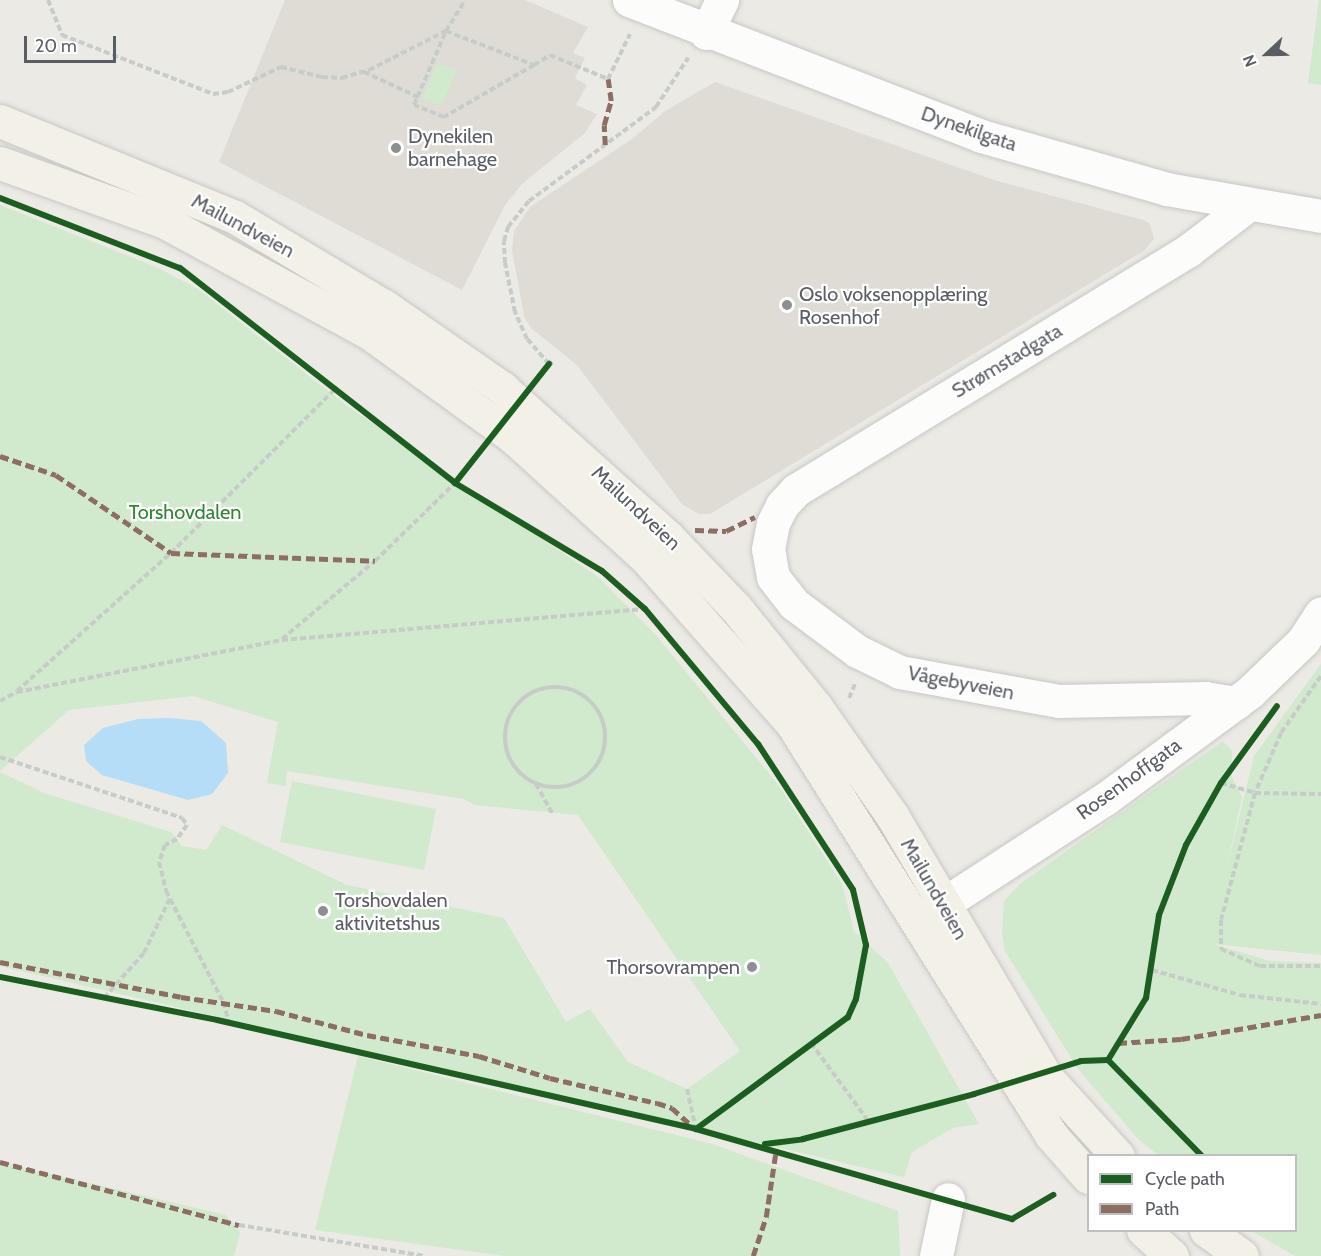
<!DOCTYPE html>
<html>
<head>
<meta charset="utf-8">
<style>
	body { margin:0 }
	#map { position:relative; width:1321px; height:1256px; overflow:hidden; background:#ebeae4; font-family:Cabin,sans-serif }
	div>[style] { position:absolute }
	.education>* { inset:0; background:#dedcd4 }
	.green>* { inset:0; background:#d1e9cd }
	.water>* { inset:0; background:#b6ddf7 }
	.path>* { height:4px; margin-top:-2px; transform-origin:0; background:repeating-linear-gradient(90deg,#c7ccc8 0 6px,transparent 0 9px) }
	.path>.ring { margin:-2px; padding:0; box-sizing:content-box; background:none; border:4px solid #c7ccc8; border-radius:50% }
	.roads { filter:drop-shadow(0 0 2px #c7c7c6) drop-shadow(0 0 2px #c7c7c6) }
	.minor>* { height:33px; margin:-16.5px; padding:0 16.5px; transform-origin:16.5px; border-radius:16.5px; background:#fcfcfb }
	.major>* { height:33px; margin:-16.5px; padding:0 16.5px; transform-origin:16.5px; border-radius:16.5px; background:#f2f0e7 }
	.quiet>* { height:4.5px; margin-top:-2.25px; transform-origin:0; background:repeating-linear-gradient(90deg,#8d6e63 0 9px,transparent 0 13.5px) }
	.cycleway>* { height:6px; margin:-3px; padding:0 3px; transform-origin:3px; border-radius:3px; background:#1b5e20 }
	.dots>* { width:16px; height:16px; translate:-50% -50%; box-sizing:border-box; border:3px solid #fff; border-radius:50% }
	span { translate:-50% -50%; white-space:nowrap; text-align:center; line-height:1.15; -webkit-text-stroke:4.5px #fff; paint-order:stroke }
	.street-label { font-size:20px; color:#5a5e64 }
	.poi-label { font-size:20px; color:#5a5e64 }
	.left { translate:0 -50%; text-align:left }
	.right { translate:-100% -50%; text-align:right }
	.park-label { font-size:20px; color:#2e8730 }
	.legend { position:absolute; left:1087px; top:1154px; width:210px; height:78px; box-sizing:border-box; background:#fff; border:2px solid #bdbfc1; margin:0; padding:8px 10px; list-style:none; font-size:18px; color:#5a5e64 }
	.legend li { display:flex; align-items:center; gap:12px; height:30px }
	.legend b { width:30px; border:2px solid #bdbfc1 }
	.north { position:absolute; left:1237px; top:24px; width:60px; height:60px; -webkit-text-stroke:4px #fff; paint-order:stroke; rotate:248deg; font-size:16px; font-weight:700; line-height:24px; text-align:center; color:#5a5e64 }
	.north::after { content:''; display:block; margin:auto; width:21px; height:27px; background:#5a5e64; clip-path:polygon(50% 0,100% 100%,50% 72%,0 100%) }
	.scale { position:absolute; left:24px; top:36px; width:92px; height:27px; box-sizing:border-box; border:3px solid #5a5e64; border-top:0; padding-left:8px; font-size:18px; line-height:21px; white-space:nowrap; color:#5a5e64; -webkit-text-stroke:4px #fff; paint-order:stroke }
</style>
</head>
<body>
<div id="map">
	<div class="education">
		<i style="clip-path:polygon(285px 0,525px 0,588px 27px,573px 53px,585px 58px,575px 78px,587px 85px,576px 105px,597px 114px,585px 133px,523px 183px,505px 205px,462px 290px,219px 162px)"></i>
		<i style="clip-path:polygon(715px 82px,994px 180px,1143px 220px,1150px 224px,1154px 239px,1145px 250px,710px 514px,699px 514px,682px 504px,577px 365px,532px 329px,525px 319px,512px 251px,514px 231px,530px 207px,632px 139px,665px 111px)"></i>
	</div>
	<div class="green">
		<i style="clip-path:polygon(1319px 0,1321px 0,1321px 85px,1308px 83px)"></i>
		<i style="clip-path:polygon(437px 63px,457px 71px,441px 106px,422px 98px)"></i>
		<i style="clip-path:polygon(0 205px,156px 267px,198px 289px,346px 405px,598px 577px,655px 634px,779px 786px,842px 884px,854px 931px,888px 963px,979px 1124px,953px 1128px,912px 1152px,904px 1177px,0 966px,0 772px,44px 793px,171px 832px,182px 846px,206px 850px,222px 825px,347px 885px,504px 918px,566px 1022px,590px 1009px,628px 1062px,687px 1089px,740px 1051px,578px 815px,475px 805px,464px 799px,287px 771px,286px 786px,267px 783px,278px 722px,193px 696px,69px 710px,0 771px)"></i>
		<i style="clip-path:polygon(1321px 664px,1321px 955px,1213px 944px,1270px 961px,1321px 963px,1321px 1256px,1295px 1256px,1252px 1231px,1296px 1230px,1296px 1156px,1158px 1155px,1139px 1140px,1078px 1069px,1005px 951px,1002px 934px,1004px 901px,1021px 883px,1223px 741px,1232px 751px,1232px 777px,1242px 797px,1225px 875px,1254px 756px)"></i>
		<i style="clip-path:polygon(292px 781px,436px 809px,424px 870px,280px 842px)"></i>
		<i style="clip-path:polygon(358px 1056px,712px 1144px,898px 1211px,900px 1256px,505px 1256px,315px 1230px)"></i>
		<i style="clip-path:polygon(0 1162px,226px 1215px,240px 1232px,234px 1256px,0 1256px)"></i>
	</div>
	<div class="water">
		<i style="clip-path:polygon(170px 718px,201px 721px,226px 743px,228px 773px,212px 794px,188px 800px,102px 775px,86px 761px,84px 745px,103px 728px,138px 719px)"></i>
	</div>
	<div class="path">
		<i style="left:48px;top:0;width:38px;rotate:68deg"></i>
		<i style="left:62px;top:35px;width:162px;rotate:21.3deg"></i>
		<i style="left:213px;top:94px;width:15px;rotate:-8deg"></i>
		<i style="left:228px;top:92px;width:59px;rotate:-25.3deg"></i>
		<i style="left:281px;top:67px;width:42px;rotate:13.7deg"></i>
		<i style="left:322px;top:77px;width:20px;rotate:3deg"></i>
		<i style="left:342px;top:78px;width:28px;rotate:-17deg"></i>
		<i style="left:369px;top:70px;width:86px;rotate:-26.9deg"></i>
		<i style="left:446px;top:31px;width:36px;rotate:-58deg"></i>
		<i style="left:534px;top:65px;width:104px;rotate:150deg"></i>
		<i style="left:444px;top:117px;width:32px;rotate:-158deg"></i>
		<i style="left:414px;top:105px;width:81px;rotate:-66.6deg"></i>
		<i style="left:446px;top:31px;width:94px;rotate:21.1deg"></i>
		<i style="left:534px;top:65px;width:19px;rotate:-32deg"></i>
		<i style="left:550px;top:55px;width:63px;rotate:22.5deg"></i>
		<i style="left:608px;top:79px;width:50px;rotate:-63.9deg"></i>
		<i style="left:364px;top:72px;width:60px;rotate:24.8deg"></i>
		<i style="left:549px;top:364px;width:33px;rotate:-131deg"></i>
		<i style="left:527px;top:339px;width:30px;rotate:-114deg"></i>
		<i style="left:515px;top:312px;width:50px;rotate:-101.5deg"></i>
		<i style="left:505px;top:263px;width:22px;rotate:-93deg"></i>
		<i style="left:504px;top:241px;width:15px;rotate:-74deg"></i>
		<i style="left:508px;top:227px;width:33px;rotate:-51deg"></i>
		<i style="left:529px;top:201px;width:158px;rotate:-36.5deg"></i>
		<i style="left:656px;top:107px;width:59px;rotate:-56.9deg"></i>
		<i style="left:282px;top:639px;width:121px;rotate:-40deg"></i>
		<i style="left:375px;top:561px;width:112px;rotate:-44.3deg"></i>
		<i style="left:1321px;top:676px;width:70px;rotate:125.1deg"></i>
		<i style="left:1281px;top:733px;width:65px;rotate:113.4deg"></i>
		<i style="left:1255px;top:793px;width:131px;rotate:105deg"></i>
		<i style="left:1221px;top:920px;width:29px;rotate:90deg"></i>
		<i style="left:1221px;top:949px;width:43px;rotate:23.6deg"></i>
		<i style="left:1260px;top:966px;width:61px"></i>
		<i class="ring" style="left:505px;top:687px;width:96px;height:96px"></i>
		<i style="left:17px;top:691px;width:207px;rotate:-41.9deg"></i>
		<i style="left:171px;top:553px;width:235px;rotate:-45deg"></i>
		<i style="left:849px;top:698px;width:15px;rotate:-67deg"></i>
		<i style="left:0;top:701px;width:19px;rotate:-28deg"></i>
		<i style="left:17px;top:692px;width:270px;rotate:-11.1deg"></i>
		<i style="left:282px;top:640px;width:364px;rotate:-4.9deg"></i>
		<i style="left:0;top:757px;width:192px;rotate:18.5deg"></i>
		<i style="left:182px;top:818px;width:9px;rotate:54deg"></i>
		<i style="left:187px;top:825px;width:17px;rotate:126deg"></i>
		<i style="left:177px;top:839px;width:13px;rotate:153deg"></i>
		<i style="left:165px;top:845px;width:18px;rotate:109deg"></i>
		<i style="left:159px;top:862px;width:30px;rotate:76deg"></i>
		<i style="left:166px;top:891px;width:125px;rotate:62.8deg"></i>
		<i style="left:223px;top:1002px;width:21px;rotate:73deg"></i>
		<i style="left:1221px;top:783px;width:35px;rotate:16deg"></i>
		<i style="left:1255px;top:793px;width:66px;rotate:0.9deg"></i>
		<i style="left:536px;top:784px;width:33px;rotate:61deg"></i>
		<i style="left:1152px;top:970px;width:91px;rotate:15.9deg"></i>
		<i style="left:1240px;top:995px;width:81px;rotate:6.3deg"></i>
		<i style="left:104px;top:998px;width:60px;rotate:-48.4deg"></i>
		<i style="left:144px;top:953px;width:61px;rotate:-64.7deg"></i>
		<i style="left:811px;top:1043px;width:98px;rotate:53.7deg"></i>
		<i style="left:687px;top:1089px;width:41px;rotate:77.3deg"></i>
		<i style="left:239px;top:1225px;width:188px;rotate:9.5deg"></i>
	</div>
	<div class="roads">
		<div class="minor">
			<i style="left:629px;top:0;width:377px;rotate:21.1deg"></i>
			<i style="left:981px;top:136px;width:193px;rotate:15.9deg"></i>
			<i style="left:1167px;top:189px;width:156px;rotate:9.9deg"></i>
			<i style="left:706px;top:33px;width:37px;rotate:-64deg"></i>
			<i style="left:1236px;top:703px;width:30px;rotate:-171deg"></i>
			<i style="left:1206px;top:698px;width:147px;rotate:178.8deg"></i>
			<i style="left:1059px;top:701px;width:162px;rotate:-169.7deg"></i>
			<i style="left:900px;top:672px;width:48px;rotate:-154deg"></i>
			<i style="left:857px;top:651px;width:79px;rotate:-143.3deg"></i>
			<i style="left:794px;top:604px;width:34px;rotate:-128deg"></i>
			<i style="left:773px;top:577px;width:28px;rotate:-100deg"></i>
			<i style="left:768px;top:549px;width:26px;rotate:-79deg"></i>
			<i style="left:773px;top:523px;width:20px;rotate:-63deg"></i>
			<i style="left:782px;top:505px;width:21px;rotate:-47deg"></i>
			<i style="left:796px;top:490px;width:460px;rotate:-31.4deg"></i>
			<i style="left:1189px;top:250px;width:74px;rotate:-37.3deg"></i>
			<i style="left:920px;top:919px;width:221px;rotate:-33deg"></i>
			<i style="left:1105px;top:799px;width:180px;rotate:-36.4deg"></i>
			<i style="left:1250px;top:692px;width:74px;rotate:-43.9deg"></i>
			<i style="left:1303px;top:641px;width:33px;rotate:-57deg"></i>
			<i style="left:936px;top:1256px;width:58px;rotate:-78.1deg"></i>
		</div>
		<div class="major">
			<i style="left:0;top:121px;width:254px;rotate:22.2deg"></i>
			<i style="left:235px;top:217px;width:174px;rotate:30.9deg"></i>
			<i style="left:384px;top:306px;width:144px;rotate:34.8deg"></i>
			<i style="left:502px;top:388px;width:223px;rotate:41.9deg"></i>
			<i style="left:668px;top:537px;width:97px;rotate:46.3deg"></i>
			<i style="left:735px;top:607px;width:129px;rotate:51deg"></i>
			<i style="left:816px;top:707px;width:134px;rotate:55deg"></i>
			<i style="left:893px;top:817px;width:302px;rotate:59.5deg"></i>
			<i style="left:1046px;top:1077px;width:107px;rotate:47.7deg"></i>
			<i style="left:0;top:163px;width:175px;rotate:19.7deg"></i>
			<i style="left:165px;top:222px;width:234px;rotate:28.5deg"></i>
			<i style="left:371px;top:334px;width:177px;rotate:36deg"></i>
			<i style="left:514px;top:438px;width:178px;rotate:42.3deg"></i>
			<i style="left:646px;top:558px;width:222px;rotate:48.6deg"></i>
			<i style="left:793px;top:725px;width:484px;rotate:57.8deg"></i>
			<i style="left:1051px;top:1135px;width:56px;rotate:48.6deg"></i>
			<i style="left:1143px;top:1230px;width:39px;rotate:42deg"></i>
			<i style="left:1206px;top:1230px;width:44px;rotate:35.8deg"></i>
		</div>
	</div>
	<div class="quiet">
		<i style="left:605px;top:145px;width:20px;rotate:-93deg"></i>
		<i style="left:604px;top:125px;width:25px;rotate:-74deg"></i>
		<i style="left:611px;top:101px;width:22px;rotate:-98deg"></i>
		<i style="left:0;top:456px;width:59px;rotate:18.7deg"></i>
		<i style="left:56px;top:475px;width:139px;rotate:34.1deg"></i>
		<i style="left:171px;top:553px;width:204px;rotate:2.2deg"></i>
		<i style="left:695px;top:530px;width:31px;rotate:2deg"></i>
		<i style="left:726px;top:531px;width:32px;rotate:-26deg"></i>
		<i style="left:0;top:962px;width:184px;rotate:10.9deg"></i>
		<i style="left:181px;top:997px;width:96px;rotate:8.4deg"></i>
		<i style="left:276px;top:1011px;width:94px;rotate:14.8deg"></i>
		<i style="left:367px;top:1035px;width:114px;rotate:10.6deg"></i>
		<i style="left:479px;top:1056px;width:74px;rotate:17.2deg"></i>
		<i style="left:550px;top:1078px;width:110px;rotate:13.2deg"></i>
		<i style="left:657px;top:1103px;width:16px;rotate:18deg"></i>
		<i style="left:672px;top:1108px;width:25px;rotate:42deg"></i>
		<i style="left:1118px;top:1043px;width:63px;rotate:-3.6deg"></i>
		<i style="left:1181px;top:1039px;width:142px;rotate:-9.7deg"></i>
		<i style="left:0;top:1162px;width:247px;rotate:14.8deg"></i>
		<i style="left:753px;top:1256px;width:41px;rotate:-71.6deg"></i>
		<i style="left:766px;top:1217px;width:68px;rotate:-81.5deg"></i>
	</div>
	<div class="cycleway">
		<i style="left:0;top:198px;width:193px;rotate:21.3deg"></i>
		<i style="left:180px;top:268px;width:349px;rotate:38deg"></i>
		<i style="left:455px;top:483px;width:171px;rotate:30.9deg"></i>
		<i style="left:602px;top:571px;width:57px;rotate:41.5deg"></i>
		<i style="left:645px;top:609px;width:176px;rotate:50.1deg"></i>
		<i style="left:758px;top:744px;width:174px;rotate:56.9deg"></i>
		<i style="left:853px;top:890px;width:57px;rotate:76.7deg"></i>
		<i style="left:866px;top:945px;width:55px;rotate:100.5deg"></i>
		<i style="left:856px;top:999px;width:20px;rotate:114deg"></i>
		<i style="left:848px;top:1017px;width:189px;rotate:143.6deg"></i>
		<i style="left:455px;top:483px;width:152px;rotate:-51.7deg"></i>
		<i style="left:0;top:977px;width:221px;rotate:11.2deg"></i>
		<i style="left:217px;top:1020px;width:491px;rotate:12.8deg"></i>
		<i style="left:696px;top:1129px;width:329px;rotate:15.9deg"></i>
		<i style="left:1012px;top:1219px;width:48px;rotate:-30.3deg"></i>
		<i style="left:1108px;top:1060px;width:73px;rotate:-58.5deg"></i>
		<i style="left:1146px;top:998px;width:84px;rotate:-81.1deg"></i>
		<i style="left:1159px;top:915px;width:75px;rotate:-68.9deg"></i>
		<i style="left:1186px;top:845px;width:71px;rotate:-60.6deg"></i>
		<i style="left:1221px;top:783px;width:95px;rotate:-54deg"></i>
		<i style="left:765px;top:1144px;width:38px;rotate:-7deg"></i>
		<i style="left:803px;top:1139px;width:177px;rotate:-14.7deg"></i>
		<i style="left:974px;top:1094px;width:112px;rotate:-17.1deg"></i>
		<i style="left:1081px;top:1061px;width:27px;rotate:-2deg"></i>
		<i style="left:1108px;top:1060px;width:134px;rotate:45.6deg"></i>
	</div>
	<div class="dots">
		<i style="left:396px;top:148px;background:#8d8f91"></i>
		<i style="left:787px;top:305px;background:#8d8f91"></i>
		<i style="left:323px;top:911px;background:#8d8f91"></i>
		<i style="left:752px;top:967px;background:#8d8f91"></i>
	</div>
	<div class="street-label">
		<span style="left:969px;top:129px;rotate:19deg">Dynekilgata</span>
		<span style="left:243px;top:226px;rotate:28deg">Mailundveien</span>
		<span style="left:1007px;top:361px;rotate:-31deg">Strømstadgata</span>
		<span style="left:636px;top:508px;rotate:43deg">Mailundveien</span>
		<span style="left:961px;top:683px;rotate:11deg">Vågebyveien</span>
		<span style="left:1129px;top:779px;rotate:-36deg">Rosenhoffgata</span>
		<span style="left:934px;top:889px;rotate:60deg">Mailundveien</span>
	</div>
	<div class="poi-label">
		<span class="left" style="left:408px;top:148px">Dynekilen<br>barnehage</span>
		<span class="left" style="left:799px;top:306px">Oslo voksenopplæring<br>Rosenhof</span>
		<span class="left" style="left:335px;top:912px">Torshovdalen<br>aktivitetshus</span>
		<span class="right" style="left:740px;top:967px">Thorsovrampen</span>
	</div>
	<div class="park-label">
		<span style="left:185px;top:512px">Torshovdalen</span>
	</div>
	<ul class="legend">
	<li><b style="height:8px;background:#1b5e20"></b>Cycle path</li>
	<li><b style="height:8px;background:#8d6e63"></b>Path</li>
	</ul>
	<div class="north">N</div>
	<div class="scale">20 m</div>
</div>
</body>
</html>
